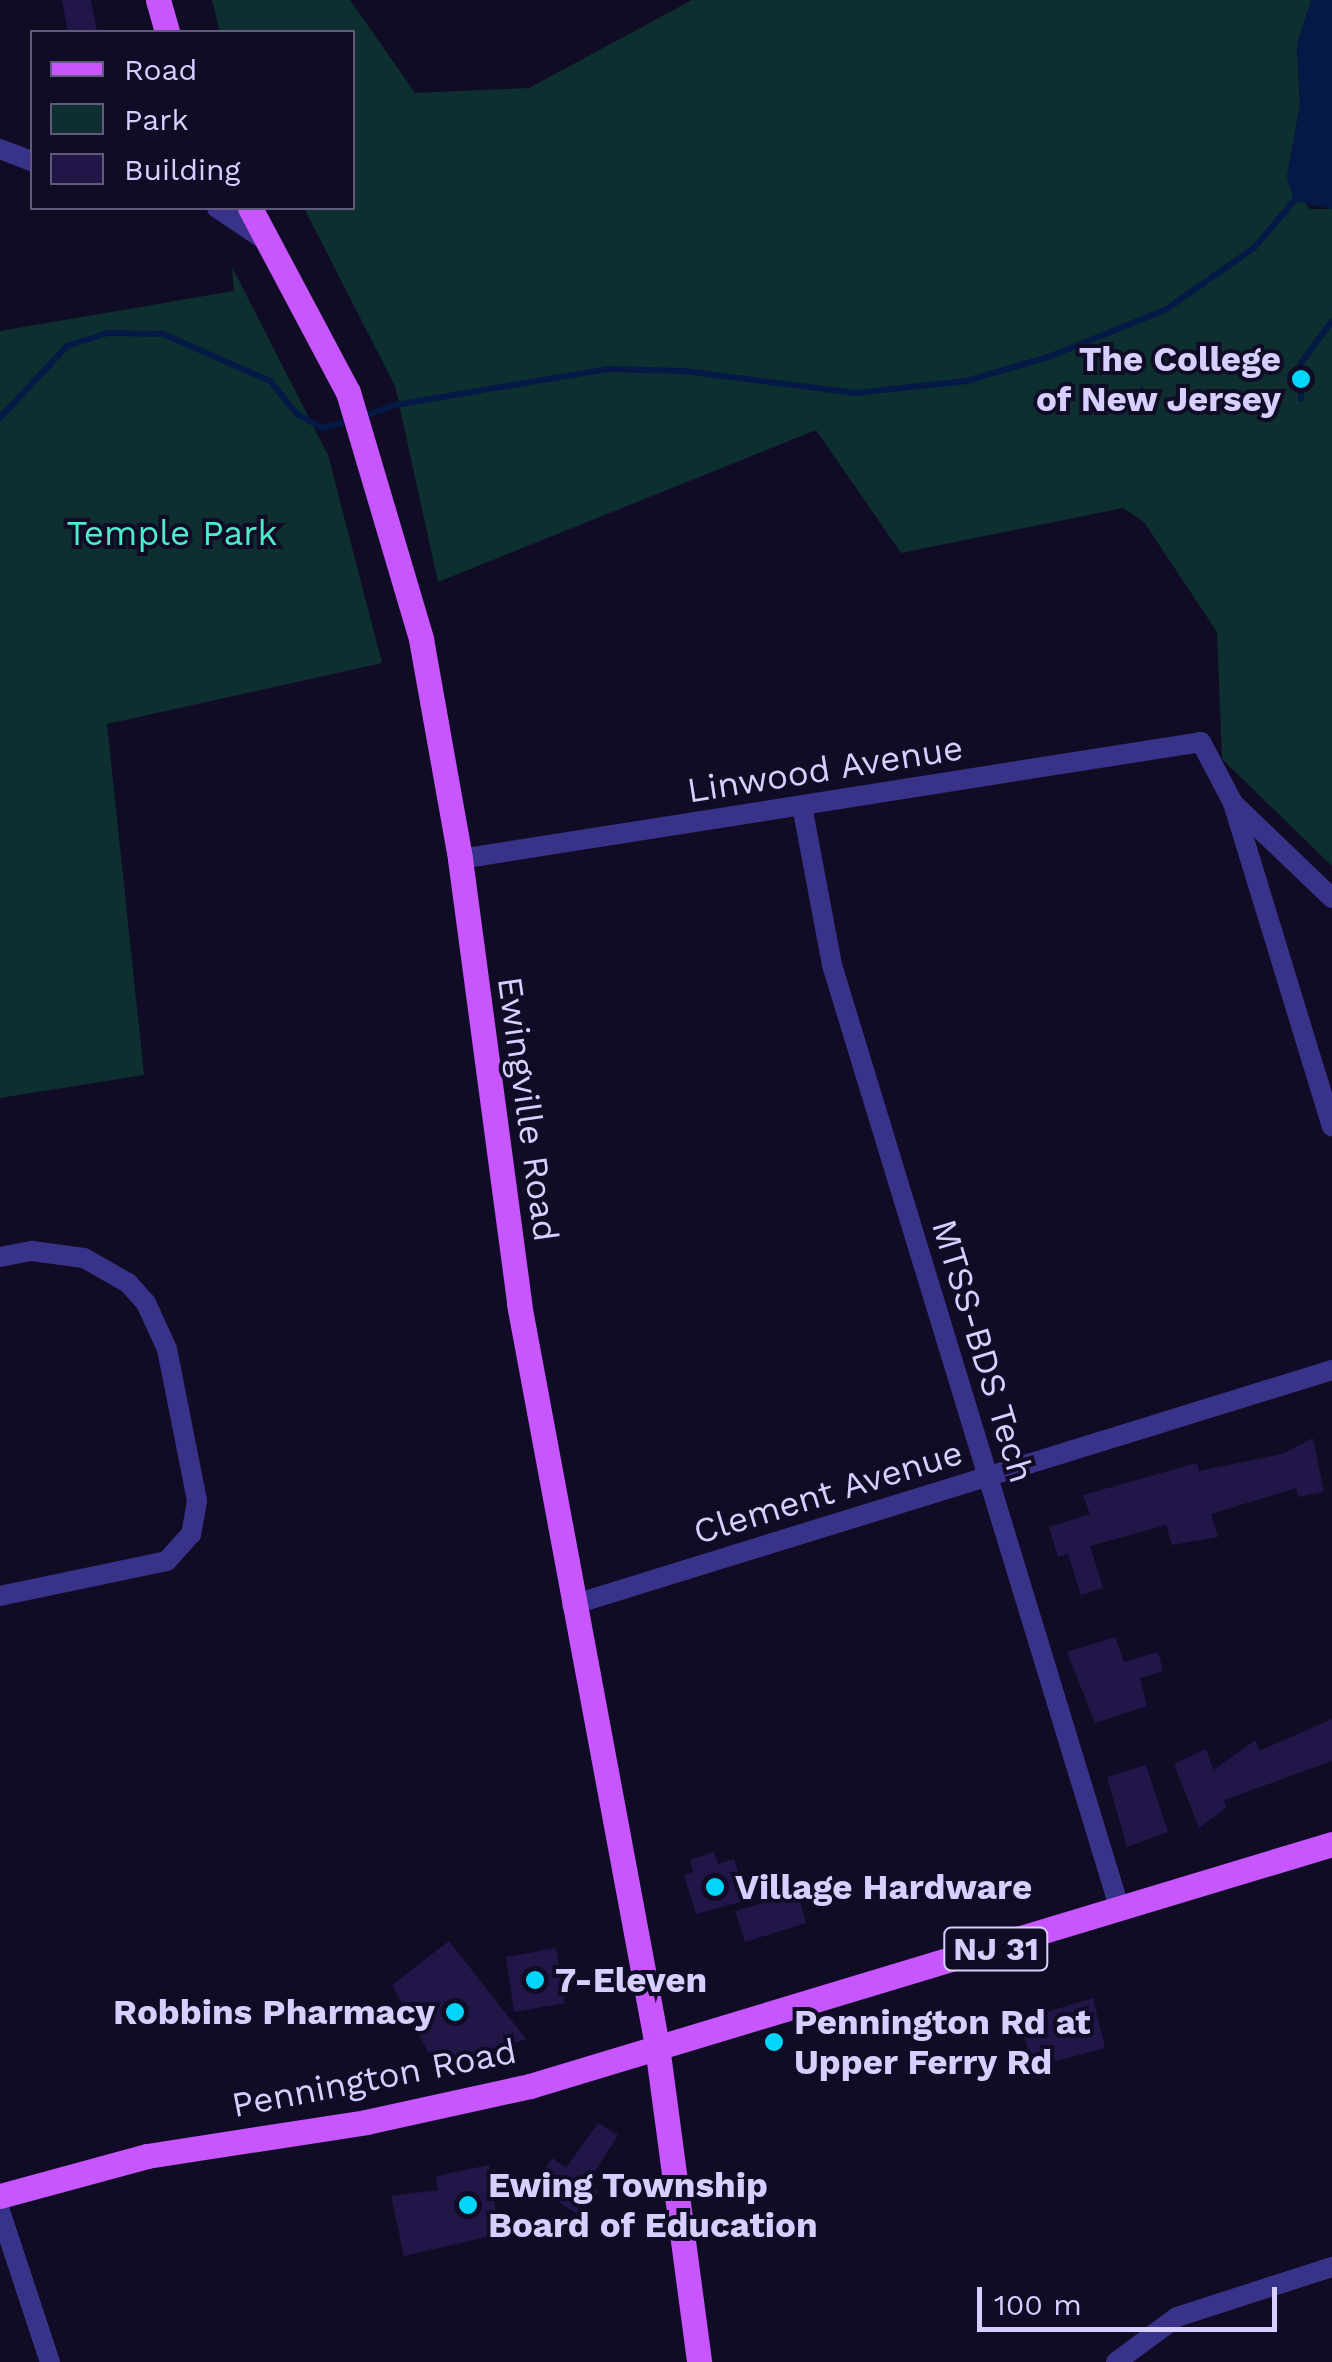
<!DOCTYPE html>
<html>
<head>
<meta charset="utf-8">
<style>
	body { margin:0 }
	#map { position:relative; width:1332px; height:2362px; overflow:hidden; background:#110c25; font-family:"Work Sans",sans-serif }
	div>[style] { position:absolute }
	.green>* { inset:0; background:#0e2f2f }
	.water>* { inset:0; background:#041945 }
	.stream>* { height:6px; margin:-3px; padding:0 3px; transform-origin:3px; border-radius:3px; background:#041945 }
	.building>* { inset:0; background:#221648 }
	.minor>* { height:20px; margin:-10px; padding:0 10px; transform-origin:10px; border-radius:10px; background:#393289 }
	.major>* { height:25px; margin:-12.5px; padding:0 12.5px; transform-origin:12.5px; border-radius:12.5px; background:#c756ff }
	.dots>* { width:28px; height:28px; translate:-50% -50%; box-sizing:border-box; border:5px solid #110c25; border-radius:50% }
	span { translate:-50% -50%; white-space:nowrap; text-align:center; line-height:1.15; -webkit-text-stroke:8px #110c25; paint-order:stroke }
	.shield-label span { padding:2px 8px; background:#110c25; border:2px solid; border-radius:8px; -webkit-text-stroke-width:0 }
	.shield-label { font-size:32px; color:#d7cfff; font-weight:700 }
	.poi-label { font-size:35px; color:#d7cfff; font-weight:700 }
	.right { translate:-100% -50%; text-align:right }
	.left { translate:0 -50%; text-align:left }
	.park-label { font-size:35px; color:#4feccc }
	.street-label { font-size:35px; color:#d7cfff }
	.legend { position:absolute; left:30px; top:30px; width:325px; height:180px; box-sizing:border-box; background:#110c25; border:2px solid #605a7c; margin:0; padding:12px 18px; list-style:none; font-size:30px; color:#d7cfff }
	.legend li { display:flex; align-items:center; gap:20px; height:50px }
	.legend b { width:50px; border:2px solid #605a7c }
	.scale { position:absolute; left:977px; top:2287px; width:300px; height:45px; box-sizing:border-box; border:5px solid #d7cfff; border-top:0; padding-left:12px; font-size:30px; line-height:35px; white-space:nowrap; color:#d7cfff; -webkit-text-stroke:8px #110c25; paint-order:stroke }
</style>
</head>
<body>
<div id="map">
	<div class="green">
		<i style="clip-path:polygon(212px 0,350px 0,415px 93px,529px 88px,692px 0,1311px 0,1297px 45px,1300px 105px,1287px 177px,1310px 209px,1332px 209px,1332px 866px,1222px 759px,1217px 632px,1144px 522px,1123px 508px,901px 553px,816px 430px,438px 582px,395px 386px,304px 208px,352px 208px,352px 32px,220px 32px)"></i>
		<i style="clip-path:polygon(232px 267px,328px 455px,382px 663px,107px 724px,144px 1075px,0 1098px,0 331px,234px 291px)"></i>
	</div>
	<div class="water">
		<i style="clip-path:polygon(1311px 0,1332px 0,1332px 209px,1294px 201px,1287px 177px,1300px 105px,1297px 45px)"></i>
	</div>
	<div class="stream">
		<i style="left:1301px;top:399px;width:36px;rotate:-90deg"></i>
		<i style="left:1301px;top:363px;width:52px;rotate:-53.6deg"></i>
		<i style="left:361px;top:417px;width:36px;rotate:-19deg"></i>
		<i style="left:395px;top:405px;width:215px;rotate:-9.6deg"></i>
		<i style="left:607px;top:369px;width:77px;rotate:1.5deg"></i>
		<i style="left:684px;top:371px;width:173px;rotate:7.3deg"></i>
		<i style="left:856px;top:393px;width:111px;rotate:-6.2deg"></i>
		<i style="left:966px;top:381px;width:85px;rotate:-16.3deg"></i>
		<i style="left:1048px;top:357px;width:126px;rotate:-21.9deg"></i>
		<i style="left:1165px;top:310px;width:108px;rotate:-34.9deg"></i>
		<i style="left:1254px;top:248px;width:62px;rotate:-49.6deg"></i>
		<i style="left:0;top:418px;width:98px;rotate:-47.1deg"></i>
		<i style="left:67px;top:346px;width:43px;rotate:-17.6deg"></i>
		<i style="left:108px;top:333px;width:55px;rotate:1deg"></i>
		<i style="left:163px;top:334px;width:117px;rotate:23.7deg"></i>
		<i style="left:270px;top:381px;width:43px;rotate:50.7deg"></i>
		<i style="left:297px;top:414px;width:29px;rotate:29deg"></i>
		<i style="left:322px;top:428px;width:28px;rotate:-15deg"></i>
	</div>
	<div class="building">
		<i style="clip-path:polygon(62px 0,91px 0,97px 32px,68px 32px)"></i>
		<i style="clip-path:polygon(1313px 1438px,1324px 1492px,1298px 1497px,1296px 1488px,1211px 1514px,1218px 1537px,1172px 1545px,1166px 1525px,1090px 1546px,1103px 1588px,1081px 1595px,1068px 1554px,1058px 1557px,1049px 1527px,1090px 1514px,1083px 1495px,1197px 1463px,1199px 1471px,1282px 1454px)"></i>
		<i style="clip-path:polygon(1115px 1637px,1124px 1662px,1158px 1652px,1163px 1671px,1140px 1678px,1147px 1706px,1095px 1723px,1067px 1652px)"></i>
		<i style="clip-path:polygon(1332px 1719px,1332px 1761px,1224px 1800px,1226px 1808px,1199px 1828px,1174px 1764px,1206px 1749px,1213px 1770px,1256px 1740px,1259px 1751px)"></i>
		<i style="clip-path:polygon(1146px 1765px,1168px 1832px,1127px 1847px,1107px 1777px)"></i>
		<i style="clip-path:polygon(714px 1852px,718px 1864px,734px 1859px,747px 1900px,696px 1914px,684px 1875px,693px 1872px,690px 1860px)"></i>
		<i style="clip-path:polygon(798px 1893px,806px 1923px,745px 1942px,735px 1911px)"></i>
		<i style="clip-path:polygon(449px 1941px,526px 2039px,435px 2065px,392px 1985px)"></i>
		<i style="clip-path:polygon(556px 1948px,565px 2003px,514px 2012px,506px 1957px)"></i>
		<i style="clip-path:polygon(1093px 1998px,1105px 2048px,1033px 2067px,1020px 2020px)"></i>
		<i style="clip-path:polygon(598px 2123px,618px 2135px,587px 2184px,598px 2192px,580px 2216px,534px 2185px,552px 2158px,566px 2168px)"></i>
		<i style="clip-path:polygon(489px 2165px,499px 2234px,404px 2256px,391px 2196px,438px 2190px,436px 2176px)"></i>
	</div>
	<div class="minor">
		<i style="left:0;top:149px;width:34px;rotate:21deg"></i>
		<i style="left:217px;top:208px;width:52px;rotate:34deg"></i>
		<i style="left:802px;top:806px;width:162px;rotate:79.3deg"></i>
		<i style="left:832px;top:965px;width:988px;rotate:73.05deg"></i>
		<i style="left:1236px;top:806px;width:133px;rotate:43.8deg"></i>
		<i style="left:460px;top:859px;width:750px;rotate:-8.97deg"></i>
		<i style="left:1201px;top:742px;width:69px;rotate:62.3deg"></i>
		<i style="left:1233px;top:803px;width:338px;rotate:73deg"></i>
		<i style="left:0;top:1257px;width:33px;rotate:-11deg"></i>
		<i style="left:32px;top:1251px;width:52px;rotate:7.7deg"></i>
		<i style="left:84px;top:1258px;width:51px;rotate:29.6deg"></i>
		<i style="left:128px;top:1283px;width:27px;rotate:48deg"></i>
		<i style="left:146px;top:1303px;width:51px;rotate:65.5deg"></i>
		<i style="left:167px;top:1349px;width:155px;rotate:78.8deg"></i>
		<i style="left:197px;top:1501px;width:34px;rotate:100deg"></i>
		<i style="left:191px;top:1534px;width:36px;rotate:132deg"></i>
		<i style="left:167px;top:1561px;width:171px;rotate:168.2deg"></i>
		<i style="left:572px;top:1605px;width:796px;rotate:-17.18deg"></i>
		<i style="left:0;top:2211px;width:159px;rotate:71.7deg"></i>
		<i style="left:1116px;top:2362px;width:76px;rotate:-36.4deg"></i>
		<i style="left:1177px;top:2317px;width:163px;rotate:-17.9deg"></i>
	</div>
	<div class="major">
		<i style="left:158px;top:0;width:33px;rotate:74deg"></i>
		<i style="left:250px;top:208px;width:208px;rotate:62deg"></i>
		<i style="left:348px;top:392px;width:258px;rotate:73.5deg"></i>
		<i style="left:421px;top:639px;width:223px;rotate:79.9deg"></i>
		<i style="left:460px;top:859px;width:449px;rotate:82.4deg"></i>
		<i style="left:519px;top:1304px;width:755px;rotate:79.46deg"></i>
		<i style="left:657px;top:2046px;width:319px;rotate:82.4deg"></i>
		<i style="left:0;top:2196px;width:152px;rotate:-15.2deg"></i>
		<i style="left:147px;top:2156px;width:222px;rotate:-8.8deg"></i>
		<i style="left:366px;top:2122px;width:168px;rotate:-12.4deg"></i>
		<i style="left:530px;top:2086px;width:838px;rotate:-16.79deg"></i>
	</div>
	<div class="dots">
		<i style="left:1301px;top:379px;background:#00d6fa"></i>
		<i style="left:715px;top:1887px;background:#00d6fa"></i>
		<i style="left:535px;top:1980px;background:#00d6fa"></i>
		<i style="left:455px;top:2012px;background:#00d6fa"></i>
		<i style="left:774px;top:2042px;background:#00d6fa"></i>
		<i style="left:468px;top:2205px;background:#00d6fa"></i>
	</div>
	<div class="shield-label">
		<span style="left:996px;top:1949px">NJ 31</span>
	</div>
	<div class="poi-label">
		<span class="right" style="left:1281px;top:379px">The College<br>of New Jersey</span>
		<span class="left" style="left:735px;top:1887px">Village Hardware</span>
		<span class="left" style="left:555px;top:1980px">7-Eleven</span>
		<span class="right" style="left:435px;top:2012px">Robbins Pharmacy</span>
		<span class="left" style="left:794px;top:2042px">Pennington Rd at<br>Upper Ferry Rd</span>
		<span class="left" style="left:488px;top:2205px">Ewing Township<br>Board of Education</span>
	</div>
	<div class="park-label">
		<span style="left:172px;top:533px">Temple Park</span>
	</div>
	<div class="street-label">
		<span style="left:825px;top:769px;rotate:-9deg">Linwood Avenue</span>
		<span style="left:528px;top:1109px;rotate:82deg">Ewingville Road</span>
		<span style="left:983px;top:1351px;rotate:73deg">MTSS-BDS Tech</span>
		<span style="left:828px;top:1492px;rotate:-17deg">Clement Avenue</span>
		<span style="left:374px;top:2078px;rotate:-11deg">Pennington Road</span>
	</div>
	<ul class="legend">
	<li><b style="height:12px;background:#c756ff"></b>Road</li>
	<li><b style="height:28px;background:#0e2f2f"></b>Park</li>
	<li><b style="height:28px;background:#221648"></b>Building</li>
	</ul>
	<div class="scale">100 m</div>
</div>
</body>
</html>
